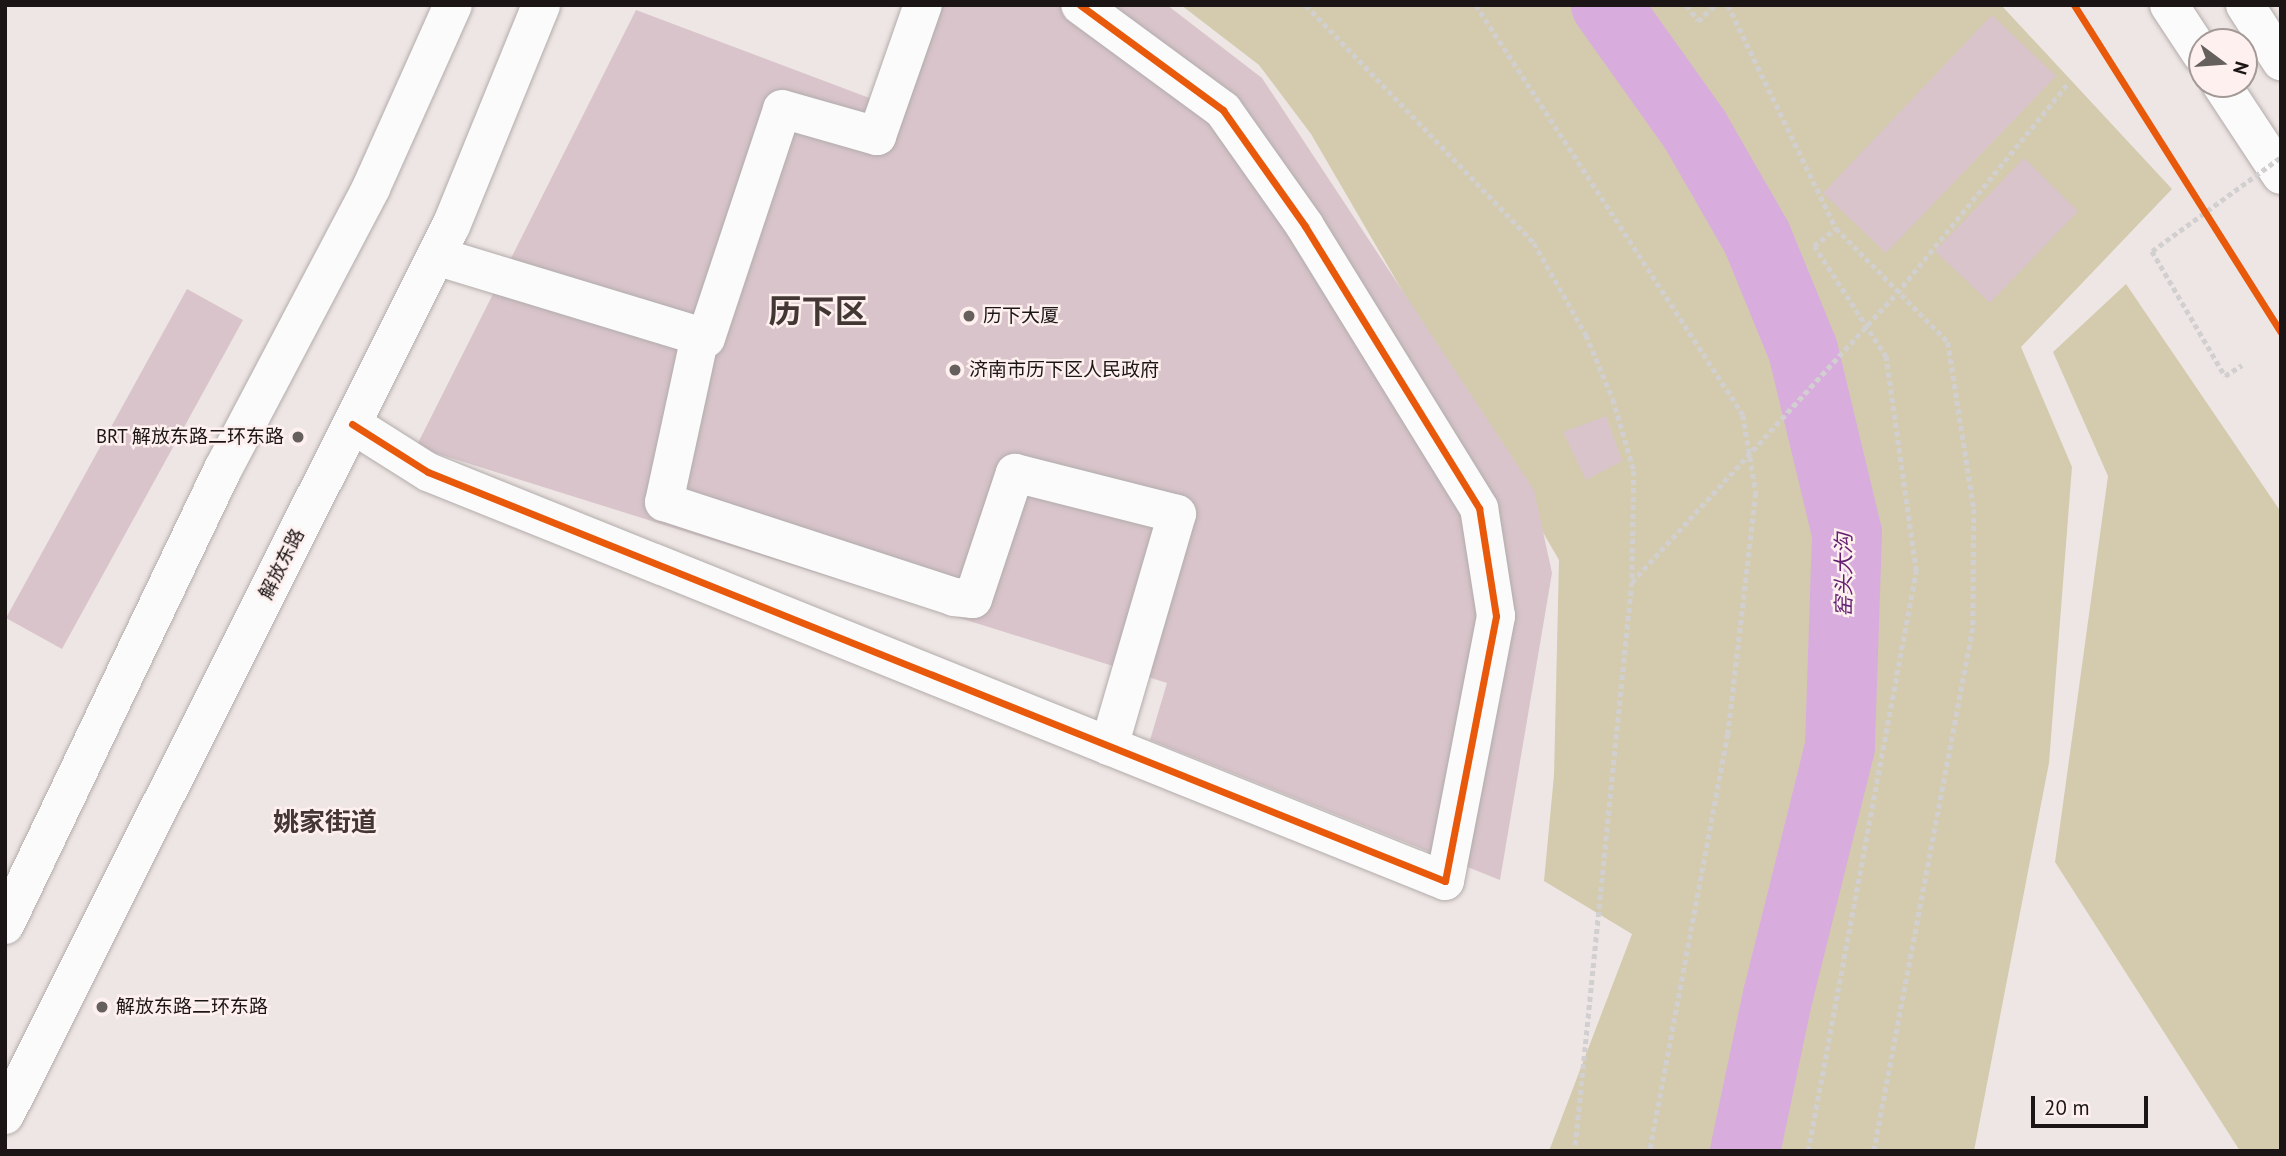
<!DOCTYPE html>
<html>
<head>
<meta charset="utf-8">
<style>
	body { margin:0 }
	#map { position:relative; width:2286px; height:1156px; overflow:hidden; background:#eee6e4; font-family:"PT Sans","Noto Sans SC",sans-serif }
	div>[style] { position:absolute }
	.green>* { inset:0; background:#d4cbae }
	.river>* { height:70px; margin:-35px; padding:0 35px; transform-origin:35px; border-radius:35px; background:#d8addd }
	.building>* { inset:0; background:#d8c4ca }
	.path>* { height:4.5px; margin-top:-2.25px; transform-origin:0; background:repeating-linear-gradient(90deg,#d1cfcf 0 5px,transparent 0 8.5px) }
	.roads { filter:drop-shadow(0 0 2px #b2acab) drop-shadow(0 0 2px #b2acab) }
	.minor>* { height:38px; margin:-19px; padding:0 19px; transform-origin:19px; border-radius:19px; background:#fcfbfb }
	.primary>* { height:38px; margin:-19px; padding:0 19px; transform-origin:19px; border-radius:19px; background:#fcfbfb }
	.path-bridge>* { height:4.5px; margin-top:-2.25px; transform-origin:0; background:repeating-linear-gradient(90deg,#d1cfcf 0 5px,transparent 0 8.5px) }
	.cycleway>* { height:7px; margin:-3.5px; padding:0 3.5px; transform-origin:3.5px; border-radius:3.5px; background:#e8590c }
	.dots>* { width:19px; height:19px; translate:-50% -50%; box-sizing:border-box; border:4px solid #fef0ee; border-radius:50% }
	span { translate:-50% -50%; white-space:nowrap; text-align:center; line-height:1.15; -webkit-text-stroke:5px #fef0ee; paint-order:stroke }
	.poi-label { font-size:19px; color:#1b1615 }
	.left { translate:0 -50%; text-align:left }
	.right { translate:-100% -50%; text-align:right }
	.street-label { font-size:19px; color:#1b1615 }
	.water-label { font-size:21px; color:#641f72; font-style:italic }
	.district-label { font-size:26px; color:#433734; font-weight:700 }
	.town-label { font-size:33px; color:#433734; font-weight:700 }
	.frame { position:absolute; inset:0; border:7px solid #1b1615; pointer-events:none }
	.north { position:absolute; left:2188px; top:28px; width:70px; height:70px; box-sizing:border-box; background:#fef0ee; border:2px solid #a39997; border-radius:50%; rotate:106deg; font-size:19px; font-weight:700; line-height:28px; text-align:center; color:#1b1615 }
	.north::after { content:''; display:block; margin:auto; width:24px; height:32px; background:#655f5d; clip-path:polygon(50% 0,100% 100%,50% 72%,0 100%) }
	.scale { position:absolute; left:2031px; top:1096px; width:117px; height:32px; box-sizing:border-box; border:4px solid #1b1615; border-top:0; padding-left:9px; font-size:21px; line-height:24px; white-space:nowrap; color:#1b1615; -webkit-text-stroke:5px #fef0ee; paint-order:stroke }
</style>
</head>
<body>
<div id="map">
	<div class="green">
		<i style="clip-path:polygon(1181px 5px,2001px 5px,2172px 189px,2021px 347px,2072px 467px,2049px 763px,1974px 1151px,1549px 1151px,1632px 934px,1544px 881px,1554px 775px,1559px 560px,1311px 134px,1259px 65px)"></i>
		<i style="clip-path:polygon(2126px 284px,2281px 512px,2281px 1151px,2240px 1151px,2055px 862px,2108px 476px,2053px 352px)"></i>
	</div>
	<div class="river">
		<i style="left:1606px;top:5px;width:153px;rotate:54.5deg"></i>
		<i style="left:1695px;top:130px;width:125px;rotate:60.1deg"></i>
		<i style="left:1757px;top:238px;width:121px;rotate:67.7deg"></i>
		<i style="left:1803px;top:350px;width:188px;rotate:76.5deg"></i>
		<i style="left:1847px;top:533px;width:214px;rotate:91.9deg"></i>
		<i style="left:1840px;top:747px;width:256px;rotate:104deg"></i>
		<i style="left:1778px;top:995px;width:159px;rotate:101.9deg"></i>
	</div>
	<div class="building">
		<i style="clip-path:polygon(938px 5px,1167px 5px,1262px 78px,1534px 490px,1552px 573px,1500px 880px,1150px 740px,1167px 683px,416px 447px,636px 10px,896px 108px)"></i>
		<i style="clip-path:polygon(1992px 15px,2056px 76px,1886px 253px,1823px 193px)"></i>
		<i style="clip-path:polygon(2024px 158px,2078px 211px,1990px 303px,1935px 251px)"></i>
		<i style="clip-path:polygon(187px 289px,243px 320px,62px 649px,6px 618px)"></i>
		<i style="clip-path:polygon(1606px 416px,1622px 461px,1586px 480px,1563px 432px)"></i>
	</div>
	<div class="path">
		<i style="left:1306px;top:5px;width:330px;rotate:46.2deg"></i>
		<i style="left:1534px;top:243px;width:106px;rotate:60.5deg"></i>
		<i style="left:1586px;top:335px;width:69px;rotate:67.1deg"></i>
		<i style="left:1613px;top:399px;width:75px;rotate:73.7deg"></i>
		<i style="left:1634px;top:471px;width:111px;rotate:91deg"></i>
		<i style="left:1632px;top:582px;width:572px;rotate:95.72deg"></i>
		<i style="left:1476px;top:5px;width:489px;rotate:56.9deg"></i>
		<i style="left:1743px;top:415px;width:79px;rotate:80.5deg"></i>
		<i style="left:1756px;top:493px;width:243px;rotate:96.6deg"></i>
		<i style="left:1728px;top:734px;width:424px;rotate:100.6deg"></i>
		<i style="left:1687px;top:5px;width:19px;rotate:55deg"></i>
		<i style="left:1698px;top:21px;width:23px;rotate:-43deg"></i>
		<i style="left:1728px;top:5px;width:248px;rotate:64.2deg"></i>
		<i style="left:1836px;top:228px;width:160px;rotate:45.5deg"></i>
		<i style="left:1948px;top:342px;width:169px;rotate:81.2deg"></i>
		<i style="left:1974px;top:509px;width:119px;rotate:90.5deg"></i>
		<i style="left:1973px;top:628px;width:532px;rotate:100.72deg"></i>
		<i style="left:2152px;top:251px;width:145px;rotate:59.7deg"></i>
		<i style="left:2225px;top:376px;width:20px;rotate:-33deg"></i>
		<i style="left:1897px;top:293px;width:272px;rotate:-50.8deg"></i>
		<i style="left:1808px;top:1151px;width:590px;rotate:-79.45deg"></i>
		<i style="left:1916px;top:571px;width:216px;rotate:-98deg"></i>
		<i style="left:1886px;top:357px;width:132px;rotate:-123deg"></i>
		<i style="left:1814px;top:246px;width:28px;rotate:-39deg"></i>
	</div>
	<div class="roads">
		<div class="minor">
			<i style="left:436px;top:256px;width:282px;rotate:16.9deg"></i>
			<i style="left:706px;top:338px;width:241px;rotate:-71.6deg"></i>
			<i style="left:782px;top:109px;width:99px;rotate:15.9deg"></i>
			<i style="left:877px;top:136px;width:139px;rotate:-70.7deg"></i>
			<i style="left:700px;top:336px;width:170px;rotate:102.2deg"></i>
			<i style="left:664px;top:502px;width:305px;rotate:18.1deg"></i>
			<i style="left:954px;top:597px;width:19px;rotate:6deg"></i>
			<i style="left:973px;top:599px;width:133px;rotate:-71.6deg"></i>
			<i style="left:1015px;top:473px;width:167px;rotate:14.2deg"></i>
			<i style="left:1177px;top:514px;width:242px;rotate:106.3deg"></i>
			<i style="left:352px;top:424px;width:90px;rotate:32.3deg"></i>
			<i style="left:428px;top:472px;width:1096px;rotate:21.91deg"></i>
			<i style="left:1445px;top:881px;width:270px;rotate:-79.1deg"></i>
			<i style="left:1496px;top:616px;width:109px;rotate:-98.9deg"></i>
			<i style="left:1479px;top:508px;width:331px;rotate:-121.7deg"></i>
			<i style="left:1305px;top:226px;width:142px;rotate:-125.3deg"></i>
			<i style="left:1223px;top:110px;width:177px;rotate:-143.7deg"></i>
		</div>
		<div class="primary">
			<i style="left:2169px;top:5px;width:60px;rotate:56.6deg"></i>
			<i style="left:2245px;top:5px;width:67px;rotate:57.3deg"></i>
			<i style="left:2221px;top:84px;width:109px;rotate:56.6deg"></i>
			<i style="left:5px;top:925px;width:505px;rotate:-64.45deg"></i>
			<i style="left:223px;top:469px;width:318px;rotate:-62.2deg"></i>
			<i style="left:371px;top:188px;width:201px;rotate:-65.9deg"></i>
			<i style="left:5px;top:1115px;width:995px;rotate:-63.36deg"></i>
			<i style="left:451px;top:226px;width:239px;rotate:-67.8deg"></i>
		</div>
	</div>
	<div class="path-bridge">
		<i style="left:2152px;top:251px;width:160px;rotate:-36.1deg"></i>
		<i style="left:1632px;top:582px;width:391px;rotate:-47.5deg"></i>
	</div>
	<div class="cycleway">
		<i style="left:2074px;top:5px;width:387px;rotate:57.7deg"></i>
		<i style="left:352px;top:424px;width:90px;rotate:32.3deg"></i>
		<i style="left:428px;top:472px;width:1096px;rotate:21.91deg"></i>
		<i style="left:1445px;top:881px;width:270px;rotate:-79.1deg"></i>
		<i style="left:1496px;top:616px;width:109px;rotate:-98.9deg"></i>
		<i style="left:1479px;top:508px;width:331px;rotate:-121.7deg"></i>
		<i style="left:1305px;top:226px;width:142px;rotate:-125.3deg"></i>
		<i style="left:1223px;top:110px;width:177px;rotate:-143.7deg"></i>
	</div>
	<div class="dots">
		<i style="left:969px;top:316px;background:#655f5d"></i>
		<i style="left:955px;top:370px;background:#655f5d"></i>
		<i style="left:298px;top:437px;background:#655f5d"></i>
		<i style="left:102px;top:1007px;background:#655f5d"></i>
	</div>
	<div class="poi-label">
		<span class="left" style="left:983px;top:316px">历下大厦</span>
		<span class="left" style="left:969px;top:370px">济南市历下区人民政府</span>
		<span class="right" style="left:284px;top:437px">BRT 解放东路二环东路</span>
		<span class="left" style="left:116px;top:1007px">解放东路二环东路</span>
	</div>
	<div class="street-label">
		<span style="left:282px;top:564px;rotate:-63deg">解放东路</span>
	</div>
	<div class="water-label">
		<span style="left:1844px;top:575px;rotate:-90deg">窑头大沟</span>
	</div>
	<div class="district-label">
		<span style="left:325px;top:822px">姚家街道</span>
	</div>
	<div class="town-label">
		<span style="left:818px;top:311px">历下区</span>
	</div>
	<div class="frame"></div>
	<div class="north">N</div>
	<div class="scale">20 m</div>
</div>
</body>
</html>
